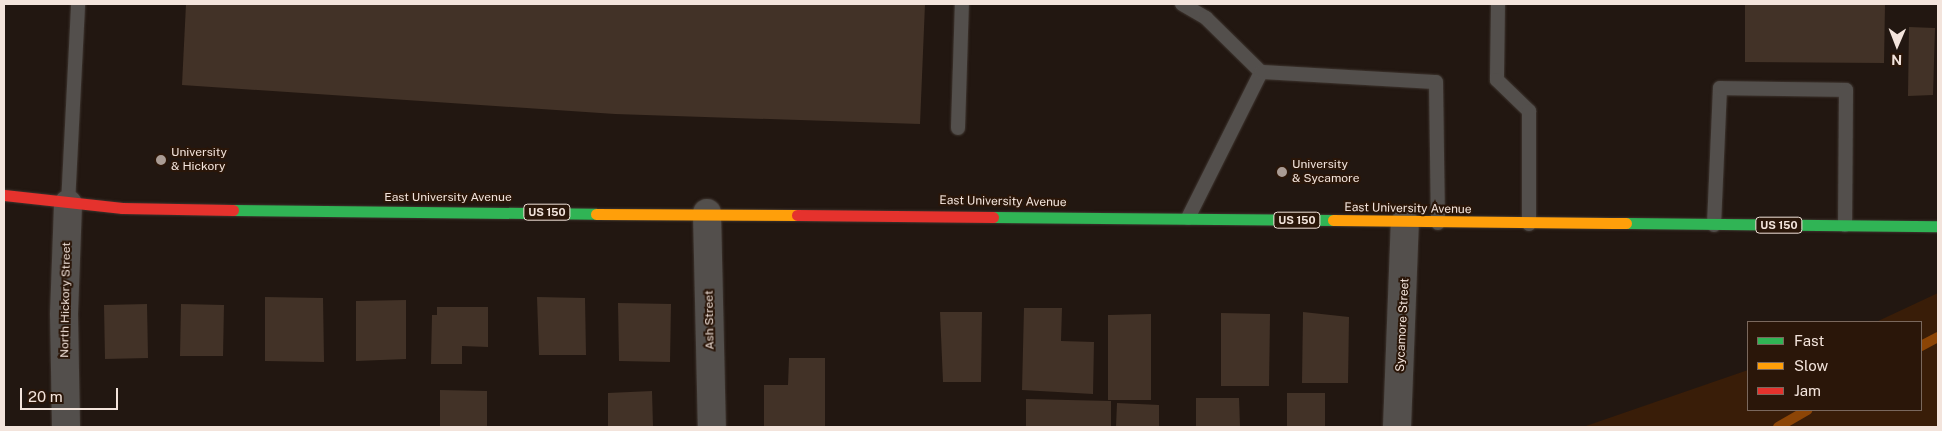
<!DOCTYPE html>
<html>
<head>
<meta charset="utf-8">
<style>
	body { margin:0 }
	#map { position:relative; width:1942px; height:431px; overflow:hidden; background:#221711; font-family:"Public Sans",sans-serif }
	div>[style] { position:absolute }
	.green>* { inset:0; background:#391d08 }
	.stream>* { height:10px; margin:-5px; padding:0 5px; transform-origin:5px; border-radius:5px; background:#8c4506 }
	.building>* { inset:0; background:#423227 }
	.roads { filter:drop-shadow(0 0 1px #3e352f) drop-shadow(0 0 1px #3e352f) }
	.lane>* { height:14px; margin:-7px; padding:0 7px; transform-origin:7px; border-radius:7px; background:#534f4c }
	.street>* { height:28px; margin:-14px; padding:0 14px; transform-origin:14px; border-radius:14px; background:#534f4c }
	.fast>* { height:11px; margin:-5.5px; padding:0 5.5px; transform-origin:5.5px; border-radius:5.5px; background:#30b455 }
	.slow>* { height:11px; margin:-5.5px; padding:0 5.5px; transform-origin:5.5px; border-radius:5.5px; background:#ff9f0a }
	.jam>* { height:11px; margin:-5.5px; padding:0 5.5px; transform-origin:5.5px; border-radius:5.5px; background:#e5322d }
	.dots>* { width:14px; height:14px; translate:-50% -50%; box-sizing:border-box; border:2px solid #2a1609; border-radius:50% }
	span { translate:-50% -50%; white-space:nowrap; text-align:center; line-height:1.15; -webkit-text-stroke:4px #2a1609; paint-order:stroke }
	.shield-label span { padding:1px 4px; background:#2a1609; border:1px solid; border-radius:4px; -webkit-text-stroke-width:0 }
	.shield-label { font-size:11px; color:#f3e4dc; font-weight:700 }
	.poi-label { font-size:12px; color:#f3e4dc }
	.left { translate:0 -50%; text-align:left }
	.street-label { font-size:12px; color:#f3e4dc }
	.frame { position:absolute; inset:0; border:5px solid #f3e4dc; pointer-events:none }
	.legend { position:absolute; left:1747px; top:321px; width:175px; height:90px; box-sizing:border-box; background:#2a1609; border:1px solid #7a685d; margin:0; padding:6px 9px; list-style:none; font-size:15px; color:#f3e4dc }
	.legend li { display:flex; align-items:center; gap:10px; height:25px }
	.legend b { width:25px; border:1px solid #7a685d }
	.north { position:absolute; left:1872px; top:20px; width:50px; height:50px; -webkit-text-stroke:4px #2a1609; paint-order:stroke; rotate:181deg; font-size:14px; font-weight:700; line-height:20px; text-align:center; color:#f3e4dc }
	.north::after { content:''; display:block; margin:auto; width:18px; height:22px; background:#f3e4dc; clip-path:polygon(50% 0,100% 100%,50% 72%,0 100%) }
	.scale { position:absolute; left:20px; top:388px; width:98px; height:22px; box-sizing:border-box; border:2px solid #f3e4dc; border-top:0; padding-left:6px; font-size:15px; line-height:18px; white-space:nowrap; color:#f3e4dc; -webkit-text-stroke:4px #2a1609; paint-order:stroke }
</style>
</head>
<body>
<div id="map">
	<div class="green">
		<i style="clip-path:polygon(1938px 293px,1938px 427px,1583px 427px,1748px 370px,1748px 410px,1921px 410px,1921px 322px,1876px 322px)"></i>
	</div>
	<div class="stream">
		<i style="left:1921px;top:346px;width:19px;rotate:-28deg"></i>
		<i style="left:1778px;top:427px;width:34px;rotate:-30deg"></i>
	</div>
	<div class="building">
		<i style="clip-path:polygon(186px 4px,925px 4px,920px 124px,615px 114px,182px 85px)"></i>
		<i style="clip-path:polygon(1745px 4px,1885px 4px,1884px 63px,1745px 62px)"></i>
		<i style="clip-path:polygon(1909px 27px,1935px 28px,1933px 95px,1908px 96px)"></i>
		<i style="clip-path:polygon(265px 297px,323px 298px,324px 362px,265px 361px)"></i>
		<i style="clip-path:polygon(537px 297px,585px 298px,586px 355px,539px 355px)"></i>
		<i style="clip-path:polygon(406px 300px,406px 359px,356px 361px,356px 301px)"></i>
		<i style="clip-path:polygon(618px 303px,671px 304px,670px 362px,619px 361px)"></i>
		<i style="clip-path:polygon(147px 304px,148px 358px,105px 359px,104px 305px)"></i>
		<i style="clip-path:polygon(181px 304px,224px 305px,223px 356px,180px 356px)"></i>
		<i style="clip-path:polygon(437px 307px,488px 307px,488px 347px,462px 346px,462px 364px,431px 364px,432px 315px,437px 315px)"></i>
		<i style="clip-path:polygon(1024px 308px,1062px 308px,1061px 341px,1094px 342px,1093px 394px,1022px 390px)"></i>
		<i style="clip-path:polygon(940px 312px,982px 312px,981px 382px,943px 382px)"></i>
		<i style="clip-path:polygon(1303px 312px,1349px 317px,1348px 383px,1302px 383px)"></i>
		<i style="clip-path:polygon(1221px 313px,1270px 314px,1269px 386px,1221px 386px)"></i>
		<i style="clip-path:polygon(1151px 314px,1151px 400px,1108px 400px,1108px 315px)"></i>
		<i style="clip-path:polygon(789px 358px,825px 358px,825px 427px,764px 427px,764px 385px,788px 385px)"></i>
		<i style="clip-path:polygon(440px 390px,487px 391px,487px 427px,440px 427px)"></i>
		<i style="clip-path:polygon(652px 391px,653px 427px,608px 427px,608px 393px)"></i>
		<i style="clip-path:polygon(1287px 393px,1325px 393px,1325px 427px,1287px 427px)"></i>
		<i style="clip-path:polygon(1196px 398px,1239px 398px,1240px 427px,1196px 427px)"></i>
		<i style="clip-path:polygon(1026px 399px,1111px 401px,1111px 427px,1026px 427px)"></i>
		<i style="clip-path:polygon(1117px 403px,1159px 405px,1159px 427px,1116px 427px)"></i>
	</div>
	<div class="roads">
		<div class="lane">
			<i style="left:1182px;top:4px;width:28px;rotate:30deg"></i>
			<i style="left:1206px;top:18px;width:77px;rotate:44.5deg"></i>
			<i style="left:1498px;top:4px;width:76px;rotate:90.8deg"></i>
			<i style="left:1497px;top:80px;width:45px;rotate:44.1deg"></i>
			<i style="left:1529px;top:111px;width:113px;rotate:90deg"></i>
			<i style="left:958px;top:128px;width:124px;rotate:-88.2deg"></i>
			<i style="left:68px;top:204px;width:200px;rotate:-87.1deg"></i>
			<i style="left:1188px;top:218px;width:163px;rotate:-63.4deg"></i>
			<i style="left:1261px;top:72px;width:175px;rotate:3.3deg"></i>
			<i style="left:1436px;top:82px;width:141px;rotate:89.2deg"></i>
			<i style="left:1714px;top:225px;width:137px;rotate:-87.5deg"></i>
			<i style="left:1720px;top:88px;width:126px;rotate:0.9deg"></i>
			<i style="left:1846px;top:90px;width:135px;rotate:90.4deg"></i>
		</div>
		<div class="street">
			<i style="left:707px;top:213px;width:214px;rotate:88.7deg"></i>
			<i style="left:66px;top:427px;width:113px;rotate:-91deg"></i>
			<i style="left:64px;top:314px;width:110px;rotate:-87.9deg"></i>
			<i style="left:1397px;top:427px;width:204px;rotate:-87.8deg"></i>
		</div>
		<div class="fast">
			<i style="left:233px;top:210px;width:363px;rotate:0.6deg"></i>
			<i style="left:993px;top:217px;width:340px;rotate:0.5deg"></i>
			<i style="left:1626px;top:223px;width:312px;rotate:0.6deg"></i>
		</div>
		<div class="slow">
			<i style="left:596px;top:214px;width:201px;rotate:0.3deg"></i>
			<i style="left:1333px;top:220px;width:293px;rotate:0.6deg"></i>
		</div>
		<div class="jam">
			<i style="left:4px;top:195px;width:119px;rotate:6.3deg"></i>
			<i style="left:122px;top:208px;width:111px;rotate:1deg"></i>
			<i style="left:797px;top:215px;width:196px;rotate:0.6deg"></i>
		</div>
	</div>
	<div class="dots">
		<i style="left:161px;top:160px;background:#aa9c95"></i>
		<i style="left:1282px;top:172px;background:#aa9c95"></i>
	</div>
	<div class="shield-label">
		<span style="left:547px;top:212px">US 150</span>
		<span style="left:1297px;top:220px">US 150</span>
		<span style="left:1779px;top:225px">US 150</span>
	</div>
	<div class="poi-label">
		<span class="left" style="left:171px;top:160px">University<br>&amp; Hickory</span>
		<span class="left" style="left:1292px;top:172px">University<br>&amp; Sycamore</span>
	</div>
	<div class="street-label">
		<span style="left:448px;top:198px">East University Avenue</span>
		<span style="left:1003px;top:202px;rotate:1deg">East University Avenue</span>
		<span style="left:1408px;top:209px;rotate:1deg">East University Avenue</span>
		<span style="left:66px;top:300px;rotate:-89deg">North Hickory Street</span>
		<span style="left:710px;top:320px;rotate:-91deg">Ash Street</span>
		<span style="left:1403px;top:325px;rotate:-87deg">Sycamore Street</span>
	</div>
	<div class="frame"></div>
	<ul class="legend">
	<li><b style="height:6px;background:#30b455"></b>Fast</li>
	<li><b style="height:6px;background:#ff9f0a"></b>Slow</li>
	<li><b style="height:6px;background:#e5322d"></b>Jam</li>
	</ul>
	<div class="north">N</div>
	<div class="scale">20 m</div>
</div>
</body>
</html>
